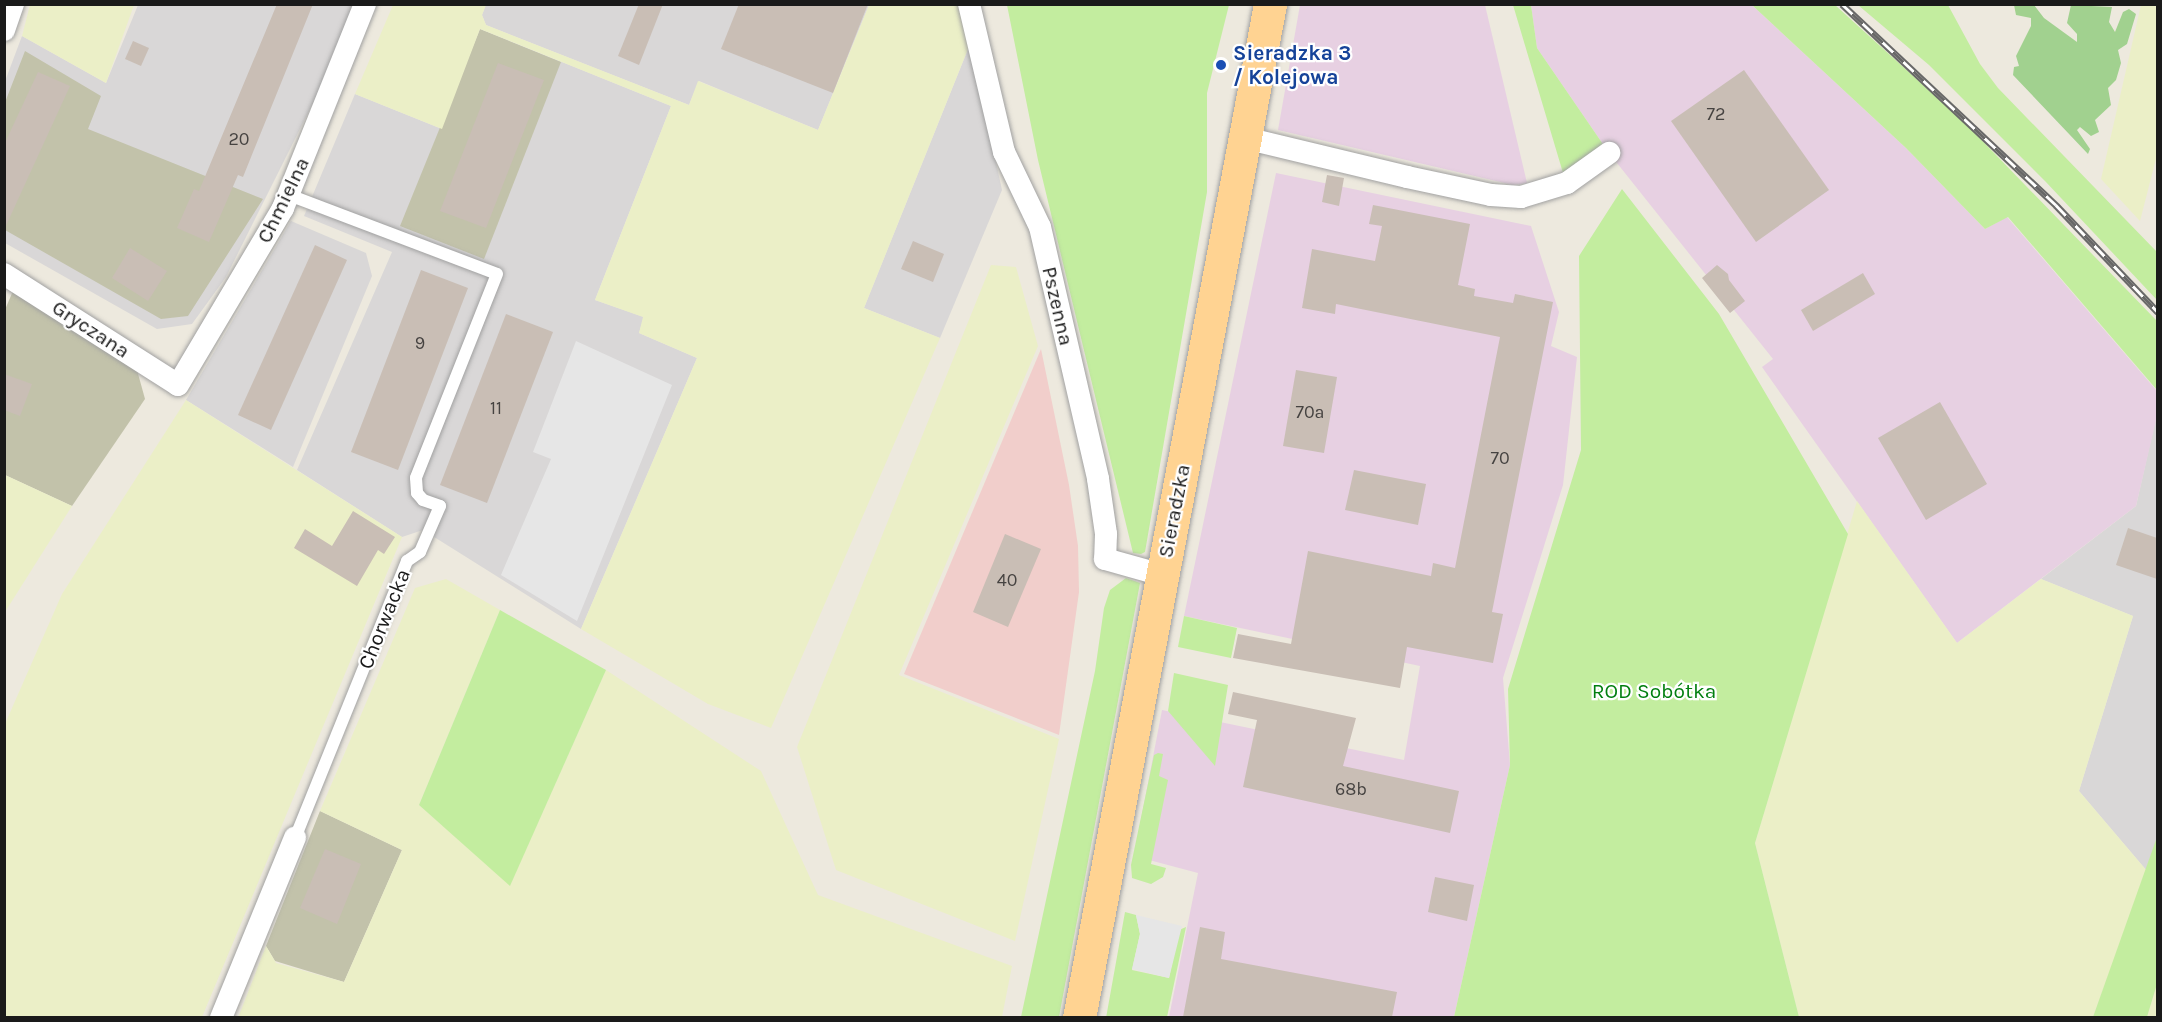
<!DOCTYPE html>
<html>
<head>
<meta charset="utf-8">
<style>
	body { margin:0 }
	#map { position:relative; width:2162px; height:1022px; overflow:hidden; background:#ede9de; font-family:Karla,sans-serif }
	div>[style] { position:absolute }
	.residential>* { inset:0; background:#d9d7d7 }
	.commercial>* { inset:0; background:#f1cecb }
	.industrial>* { inset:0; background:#e7d0e2 }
	.construction>* { inset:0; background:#c2c2aa }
	.farmland>* { inset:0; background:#ebefc7 }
	.grass>* { inset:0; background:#c3ed9f }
	.forest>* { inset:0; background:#a1d18f }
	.parking>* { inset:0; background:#e6e6e6 }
	.building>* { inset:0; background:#c9beb5 }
	.roads { filter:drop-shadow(0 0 2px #a1a1a1) drop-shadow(0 0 2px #a1a1a1) }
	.lane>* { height:12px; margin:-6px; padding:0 6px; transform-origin:6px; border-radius:6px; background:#fff }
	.street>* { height:22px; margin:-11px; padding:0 11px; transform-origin:11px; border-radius:11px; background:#fff }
	.primary>* { height:33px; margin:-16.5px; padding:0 16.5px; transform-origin:16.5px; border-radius:16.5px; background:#ffd392 }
	.rail>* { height:7px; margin-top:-3.5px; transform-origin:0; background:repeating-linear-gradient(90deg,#fff 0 14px,#686868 0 28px); box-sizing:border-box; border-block:2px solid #686868 }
	.dots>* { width:16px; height:16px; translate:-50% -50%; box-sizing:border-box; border:3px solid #fff; border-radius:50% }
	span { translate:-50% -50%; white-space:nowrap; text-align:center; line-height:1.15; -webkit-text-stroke:4.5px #fff; paint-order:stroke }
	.number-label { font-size:18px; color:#464341 }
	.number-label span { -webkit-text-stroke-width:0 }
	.transit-label { font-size:21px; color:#164399; font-weight:700 }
	.left { translate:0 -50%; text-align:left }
	.street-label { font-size:21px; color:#1a1a1a }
	.park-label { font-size:21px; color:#027f10 }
	.frame { position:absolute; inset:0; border:6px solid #1a1a1a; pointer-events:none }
</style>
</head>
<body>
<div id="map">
	<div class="residential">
		<i style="clip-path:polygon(486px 4px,869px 5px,818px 130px,699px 81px,689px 105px,486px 25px,482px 15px)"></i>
		<i style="clip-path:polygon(138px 5px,362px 5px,226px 277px,192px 324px,157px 329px,5px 243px,4px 84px,22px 36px,106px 83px)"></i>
		<i style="clip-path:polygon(480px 29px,671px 106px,595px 300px,644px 317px,639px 333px,697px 358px,581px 629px,423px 530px,402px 537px,297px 470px,392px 252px,304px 216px,355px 94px,442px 129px)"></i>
		<i style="clip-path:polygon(970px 44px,1002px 190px,940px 338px,864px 308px)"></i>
		<i style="clip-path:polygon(291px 221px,366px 253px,372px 276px,293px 467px,186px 400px)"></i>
		<i style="clip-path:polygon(2157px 413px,2158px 837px,2147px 871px,2079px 791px,2133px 616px,2041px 579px,2136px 506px)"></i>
	</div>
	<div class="commercial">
		<i style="clip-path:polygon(1041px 349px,1069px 485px,1078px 546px,1079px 592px,1059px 735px,904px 674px)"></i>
	</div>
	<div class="industrial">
		<i style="clip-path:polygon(1300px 5px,1485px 5px,1527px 183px,1513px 185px,1278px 130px)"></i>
		<i style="clip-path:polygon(1531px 5px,1752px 5px,1906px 148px,1985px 229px,2007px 217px,2157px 391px,2157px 416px,2136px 506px,1957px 643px,1762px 367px,1773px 359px,1609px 153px,1537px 48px)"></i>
		<i style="clip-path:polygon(1276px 173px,1531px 226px,1559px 312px,1551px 346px,1577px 357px,1563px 485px,1503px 678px,1510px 765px,1454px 1017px,1169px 1017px,1198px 873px,1134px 856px,1162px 710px,1404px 760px,1420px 666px,1184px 616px)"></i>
	</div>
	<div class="construction">
		<i style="clip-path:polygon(480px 29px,561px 62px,484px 259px,400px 226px)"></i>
		<i style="clip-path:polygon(25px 51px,101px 96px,88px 129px,263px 199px,188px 316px,161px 319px,5px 230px,4px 105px)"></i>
		<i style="clip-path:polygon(13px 291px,137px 370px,145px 399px,72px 506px,5px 475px,4px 312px)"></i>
		<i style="clip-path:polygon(320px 811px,402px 850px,344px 982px,275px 961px,266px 946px)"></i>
	</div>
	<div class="farmland">
		<i style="clip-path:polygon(30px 5px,134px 5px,106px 83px,22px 36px)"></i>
		<i style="clip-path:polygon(393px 5px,486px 5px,482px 15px,486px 25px,689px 105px,698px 81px,818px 130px,869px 5px,958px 5px,970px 44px,864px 308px,940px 338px,771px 728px,708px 704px,581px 629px,697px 358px,639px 333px,643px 317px,595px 300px,671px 106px,480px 29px,442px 129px,355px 94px)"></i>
		<i style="clip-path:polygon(2141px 5px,2157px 5px,2158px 151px,2140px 221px,2101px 179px)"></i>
		<i style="clip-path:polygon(991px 265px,1016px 267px,1038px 346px,899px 675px,1059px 739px,1015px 941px,836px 870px,797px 747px)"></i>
		<i style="clip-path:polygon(186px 400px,402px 537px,202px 1017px,5px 1018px,5px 724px,62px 594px)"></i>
		<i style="clip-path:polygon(5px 475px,72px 506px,5px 612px)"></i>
		<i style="clip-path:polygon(1857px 501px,1957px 643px,2041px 579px,2133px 616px,2079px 791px,2147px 871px,2093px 1017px,1799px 1017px,1755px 843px)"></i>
		<i style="clip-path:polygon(446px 579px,500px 610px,419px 805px,510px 885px,606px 670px,761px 771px,818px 895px,1012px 966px,1002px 1017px,238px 1018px,266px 946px,276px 963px,344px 982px,402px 850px,320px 811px,415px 588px)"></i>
		<i style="clip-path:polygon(2157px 984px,2157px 1017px,2147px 1017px)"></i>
	</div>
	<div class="grass">
		<i style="clip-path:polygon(1007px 5px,1229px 5px,1207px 93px,1207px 192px,1145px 552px,1141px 554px,1133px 553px,1038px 160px)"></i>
		<i style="clip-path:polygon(1513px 5px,1531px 5px,1537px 48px,1609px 153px,1566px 183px)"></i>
		<i style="clip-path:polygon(1752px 5px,1835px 5px,1966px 124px,2157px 321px,2157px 390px,2008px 217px,1985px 229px,1906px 148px)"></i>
		<i style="clip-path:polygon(1858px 5px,1948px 5px,1980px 64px,1998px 88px,2157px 252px,2157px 300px,2045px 181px,1929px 65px)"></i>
		<i style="clip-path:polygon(1622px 189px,1719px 314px,1848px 534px,1755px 843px,1799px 1017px,1454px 1017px,1510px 765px,1508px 689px,1581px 450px,1579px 256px)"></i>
		<i style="clip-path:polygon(1126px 578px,1140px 583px,1059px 1017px,1021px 1017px,1095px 671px,1104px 608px,1110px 590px)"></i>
		<i style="clip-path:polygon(500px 610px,606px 670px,510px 886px,419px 805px)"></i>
		<i style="clip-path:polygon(1184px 616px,1237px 628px,1231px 658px,1178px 647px)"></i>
		<i style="clip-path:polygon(1174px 673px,1228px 685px,1215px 766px,1168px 711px)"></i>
		<i style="clip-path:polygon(1158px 753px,1163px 754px,1159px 776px,1168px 780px,1151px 864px,1166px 868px,1163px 877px,1151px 884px,1132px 878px,1131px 865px,1154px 755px)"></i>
		<i style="clip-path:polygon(2157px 837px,2157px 984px,2147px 1017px,2093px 1017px)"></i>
		<i style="clip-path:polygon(1125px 912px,1136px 915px,1140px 934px,1132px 970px,1169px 978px,1179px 930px,1186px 927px,1167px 1017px,1106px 1018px)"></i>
	</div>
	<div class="forest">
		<i style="clip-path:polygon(2014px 5px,2034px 5px,2044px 18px,2077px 42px,2077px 34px,2067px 23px,2071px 5px,2112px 7px,2109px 22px,2115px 32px,2123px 12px,2129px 9px,2136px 14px,2127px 44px,2118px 50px,2121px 63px,2116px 80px,2108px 88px,2111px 105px,2095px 120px,2099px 132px,2091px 136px,2080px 127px,2077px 130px,2090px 149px,2088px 154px,2013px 75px,2014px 67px,2019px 66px,2016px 56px,2031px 26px,2031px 18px,2016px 15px)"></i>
	</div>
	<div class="parking">
		<i style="clip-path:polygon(576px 341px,672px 385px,577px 621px,501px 575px,551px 459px,533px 452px)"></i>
		<i style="clip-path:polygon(1136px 915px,1182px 926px,1169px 978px,1132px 969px,1140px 934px)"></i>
	</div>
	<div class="building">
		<i style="clip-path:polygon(277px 4px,313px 4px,243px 177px,238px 175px,209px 242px,177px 228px,194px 189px,199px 191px)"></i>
		<i style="clip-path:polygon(639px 4px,663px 4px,639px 65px,618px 56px)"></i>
		<i style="clip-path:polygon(739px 4px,868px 4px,833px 93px,721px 49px)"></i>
		<i style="clip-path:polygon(133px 41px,149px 48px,141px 66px,125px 59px)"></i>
		<i style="clip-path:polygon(498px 63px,544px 80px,486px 228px,440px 211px)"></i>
		<i style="clip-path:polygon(1744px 70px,1829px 190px,1756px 242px,1671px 121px)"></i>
		<i style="clip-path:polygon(38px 72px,70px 86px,4px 230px,4px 145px)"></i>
		<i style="clip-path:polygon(1327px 175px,1344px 178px,1339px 206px,1322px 202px)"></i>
		<i style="clip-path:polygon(1373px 205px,1470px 224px,1458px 285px,1475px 289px,1474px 296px,1513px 303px,1515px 294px,1553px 302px,1492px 612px,1503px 614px,1493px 663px,1407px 647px,1400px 688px,1233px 658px,1238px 634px,1291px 644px,1308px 551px,1431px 576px,1433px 563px,1455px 568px,1500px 337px,1336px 304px,1335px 314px,1302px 308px,1312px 249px,1375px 261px,1382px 226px,1369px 224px)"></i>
		<i style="clip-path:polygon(913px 241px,944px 254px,933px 282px,901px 269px)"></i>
		<i style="clip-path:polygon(315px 245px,347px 260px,271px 430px,238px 415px)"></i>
		<i style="clip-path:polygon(130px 248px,167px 271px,148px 301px,112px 278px)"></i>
		<i style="clip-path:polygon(1717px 265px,1728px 274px,1729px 280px,1745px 301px,1730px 313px,1702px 278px)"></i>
		<i style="clip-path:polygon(421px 270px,468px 288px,398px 470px,351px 452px)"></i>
		<i style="clip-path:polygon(1863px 273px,1875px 294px,1813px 331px,1801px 310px)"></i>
		<i style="clip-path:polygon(506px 314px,553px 332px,487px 503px,440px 485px)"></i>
		<i style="clip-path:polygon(1296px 370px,1337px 377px,1324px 453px,1283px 446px)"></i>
		<i style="clip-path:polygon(4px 374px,32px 384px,20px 416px,4px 410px)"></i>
		<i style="clip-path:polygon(1940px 402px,1987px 484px,1926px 520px,1878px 438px)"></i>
		<i style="clip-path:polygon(1354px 470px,1426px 484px,1418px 525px,1345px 510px)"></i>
		<i style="clip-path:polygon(353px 511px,395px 537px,384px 554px,378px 550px,357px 586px,294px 548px,305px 529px,332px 546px)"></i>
		<i style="clip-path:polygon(2128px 528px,2157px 538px,2157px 579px,2116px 565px)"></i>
		<i style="clip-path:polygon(1005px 534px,1041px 549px,1008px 627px,973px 612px)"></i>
		<i style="clip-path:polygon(1233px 692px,1356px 718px,1343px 766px,1459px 791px,1450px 833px,1243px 787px,1257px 720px,1228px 714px)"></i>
		<i style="clip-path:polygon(325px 849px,361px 864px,337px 924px,300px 908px)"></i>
		<i style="clip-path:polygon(1435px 877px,1474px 885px,1467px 921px,1428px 912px)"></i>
		<i style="clip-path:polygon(1200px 927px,1225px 932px,1221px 959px,1397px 992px,1392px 1017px,1183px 1017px)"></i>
	</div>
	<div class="roads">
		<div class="lane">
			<i style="left:289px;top:195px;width:222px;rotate:20.8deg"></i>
			<i style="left:497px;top:274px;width:219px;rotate:111.7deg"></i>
			<i style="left:416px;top:478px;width:15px;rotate:86deg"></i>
			<i style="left:417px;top:493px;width:9px;rotate:49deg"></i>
			<i style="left:423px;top:500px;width:18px;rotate:19deg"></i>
			<i style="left:440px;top:506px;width:50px;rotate:113.5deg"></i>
			<i style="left:420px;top:552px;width:16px;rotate:145deg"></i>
			<i style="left:407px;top:561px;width:299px;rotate:112deg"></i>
		</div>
		<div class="street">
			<i style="left:969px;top:4px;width:152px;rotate:76.7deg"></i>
			<i style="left:1004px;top:152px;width:83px;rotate:64.4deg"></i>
			<i style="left:1040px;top:227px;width:259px;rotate:77deg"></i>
			<i style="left:1098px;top:479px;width:56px;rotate:81.7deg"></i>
			<i style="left:1106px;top:534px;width:25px;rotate:92deg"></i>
			<i style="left:1105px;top:559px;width:59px;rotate:15.7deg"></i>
			<i style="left:4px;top:30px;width:28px;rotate:-71deg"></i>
			<i style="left:1245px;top:138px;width:167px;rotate:13.5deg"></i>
			<i style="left:1407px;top:177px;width:86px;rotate:12.1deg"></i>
			<i style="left:1491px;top:195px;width:30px;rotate:4deg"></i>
			<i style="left:1521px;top:197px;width:48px;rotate:-16.9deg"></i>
			<i style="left:1567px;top:183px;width:52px;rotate:-35.5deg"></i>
			<i style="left:4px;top:274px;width:206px;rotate:32.5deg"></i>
			<i style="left:178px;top:385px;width:206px;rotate:-59.3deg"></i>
			<i style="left:283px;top:208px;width:220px;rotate:-68.1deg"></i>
			<i style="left:221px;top:1018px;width:195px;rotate:-67.7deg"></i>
		</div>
		<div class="primary">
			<i style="left:1079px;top:1018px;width:1032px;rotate:-79.33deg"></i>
		</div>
	</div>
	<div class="rail">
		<i style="left:1842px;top:4px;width:294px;rotate:43.2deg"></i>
		<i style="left:2056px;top:205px;width:148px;rotate:46.4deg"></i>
	</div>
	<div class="dots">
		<i style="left:1221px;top:65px;background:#1a4fb4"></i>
	</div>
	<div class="number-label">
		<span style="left:1716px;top:114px">72</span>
		<span style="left:239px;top:139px">20</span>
		<span style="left:420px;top:343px">9</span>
		<span style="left:496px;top:408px">11</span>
		<span style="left:1310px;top:412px">70a</span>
		<span style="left:1500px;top:458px">70</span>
		<span style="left:1007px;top:580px">40</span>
		<span style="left:1351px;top:789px">68b</span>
	</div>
	<div class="transit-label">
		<span class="left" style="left:1233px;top:65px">Sieradzka 3<br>/ Kolejowa</span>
	</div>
	<div class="street-label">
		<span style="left:283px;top:200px;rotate:-64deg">Chmielna</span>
		<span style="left:1058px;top:306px;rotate:77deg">Pszenna</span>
		<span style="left:91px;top:329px;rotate:33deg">Gryczana</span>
		<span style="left:1174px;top:511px;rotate:-79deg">Sieradzka</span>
		<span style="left:384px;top:619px;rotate:-68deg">Chorwacka</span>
	</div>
	<div class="park-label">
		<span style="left:1654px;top:691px">ROD Sobótka</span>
	</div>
	<div class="frame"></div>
</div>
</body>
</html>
